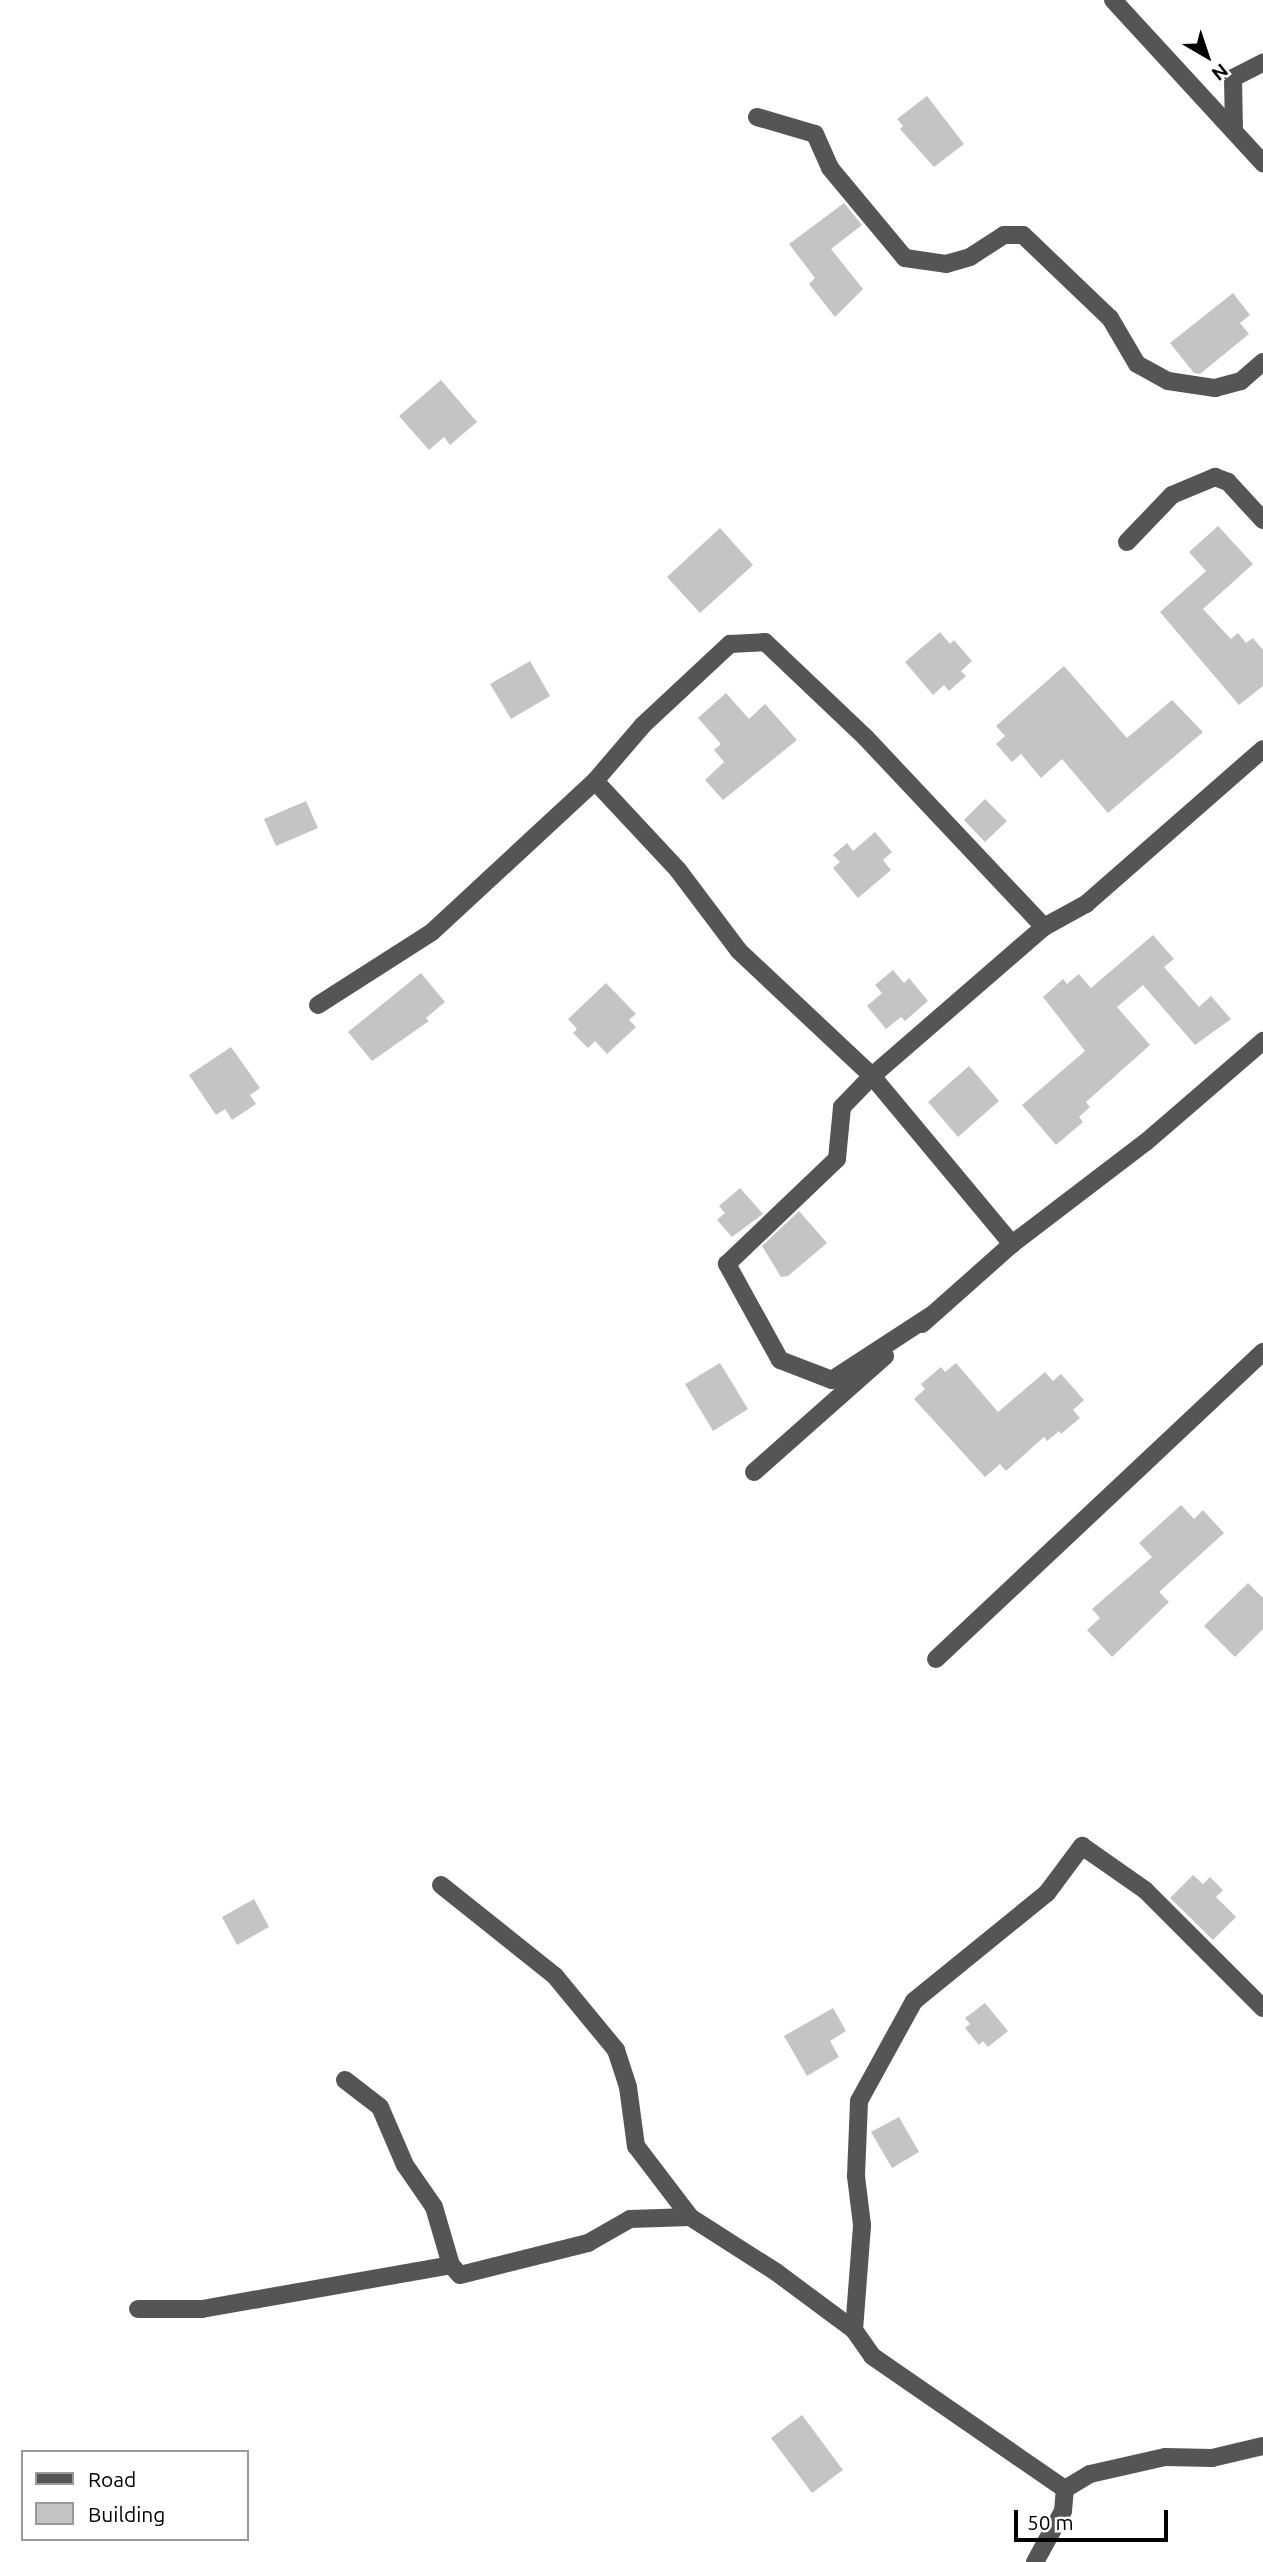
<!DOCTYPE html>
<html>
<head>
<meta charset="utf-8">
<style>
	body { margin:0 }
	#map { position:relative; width:1263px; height:2562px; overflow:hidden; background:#fff; font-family:Ubuntu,sans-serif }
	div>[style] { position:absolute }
	.building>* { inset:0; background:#c4c4c4 }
	.minor>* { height:18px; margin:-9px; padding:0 9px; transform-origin:9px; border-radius:9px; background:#555 }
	span { translate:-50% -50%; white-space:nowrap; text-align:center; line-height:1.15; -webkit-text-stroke:6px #fff; paint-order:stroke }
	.legend { position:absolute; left:21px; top:2450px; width:228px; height:91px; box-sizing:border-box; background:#fff; border:2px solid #999; margin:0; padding:9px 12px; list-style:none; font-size:21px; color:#000 }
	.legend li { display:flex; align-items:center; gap:14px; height:35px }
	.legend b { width:35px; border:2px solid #999 }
	.north { position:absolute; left:1172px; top:21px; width:70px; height:70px; -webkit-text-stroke:5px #fff; paint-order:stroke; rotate:141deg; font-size:19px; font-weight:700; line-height:28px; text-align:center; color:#000 }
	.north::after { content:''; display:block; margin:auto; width:24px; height:32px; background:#000; clip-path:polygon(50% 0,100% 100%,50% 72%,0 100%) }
	.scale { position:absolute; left:1014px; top:2510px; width:154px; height:32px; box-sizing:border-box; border:4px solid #000; border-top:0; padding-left:9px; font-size:21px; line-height:24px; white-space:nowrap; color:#000; -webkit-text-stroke:5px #fff; paint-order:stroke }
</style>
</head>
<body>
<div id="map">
	<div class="building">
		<i style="clip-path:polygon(927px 96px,964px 144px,934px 167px,900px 129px,903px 126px,897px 119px)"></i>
		<i style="clip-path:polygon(844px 203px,862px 225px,831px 249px,863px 289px,835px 317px,809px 284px,815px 278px,789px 244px)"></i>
		<i style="clip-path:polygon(1233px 293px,1250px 315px,1240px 323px,1249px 334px,1200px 374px,1194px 373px,1170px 343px)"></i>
		<i style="clip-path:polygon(441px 380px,477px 422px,450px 445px,444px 437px,429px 450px,399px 416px)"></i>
		<i style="clip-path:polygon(1218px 526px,1253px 564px,1203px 609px,1231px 639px,1238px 633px,1246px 643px,1253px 638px,1263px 650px,1263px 686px,1239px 705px,1160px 612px,1206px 571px,1189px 552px)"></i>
		<i style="clip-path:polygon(720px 528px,753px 565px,700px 613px,667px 577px)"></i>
		<i style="clip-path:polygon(940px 632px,950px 644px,954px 640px,972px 661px,961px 671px,966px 676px,949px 691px,944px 685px,933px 695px,905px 662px)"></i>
		<i style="clip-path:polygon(530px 661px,550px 696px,511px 719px,490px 684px)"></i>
		<i style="clip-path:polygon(1064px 666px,1127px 738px,1172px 700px,1203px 732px,1108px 813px,1062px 759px,1041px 778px,1021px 754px,1012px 762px,996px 744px,1005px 736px,996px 726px)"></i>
		<i style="clip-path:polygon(726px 693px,749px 719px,765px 704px,797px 740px,723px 800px,705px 780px,724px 762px,714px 750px,721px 744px,698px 718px)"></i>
		<i style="clip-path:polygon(985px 799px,1007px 821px,985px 842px,964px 820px)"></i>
		<i style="clip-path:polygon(306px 801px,318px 828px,276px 846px,264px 819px)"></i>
		<i style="clip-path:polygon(875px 832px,892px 852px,883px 860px,891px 870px,858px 898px,833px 868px,840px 862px,833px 855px,847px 843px,853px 851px)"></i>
		<i style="clip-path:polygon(1153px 935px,1174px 959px,1164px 967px,1199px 1007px,1211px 996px,1231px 1019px,1195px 1045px,1143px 985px,1117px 1007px,1150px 1045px,1086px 1102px,1090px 1107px,1079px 1117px,1083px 1122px,1056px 1145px,1022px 1105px,1085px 1051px,1043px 997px,1063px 979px,1067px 984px,1079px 974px,1091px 988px)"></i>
		<i style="clip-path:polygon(893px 970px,904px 983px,909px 978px,928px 1001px,905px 1021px,901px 1017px,886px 1029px,867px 1006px,882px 993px,875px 985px)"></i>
		<i style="clip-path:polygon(421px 973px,445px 1002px,426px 1018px,429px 1021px,372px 1061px,348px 1032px)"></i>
		<i style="clip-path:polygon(606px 983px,636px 1014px,629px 1020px,636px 1027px,607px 1054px,595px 1041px,588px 1048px,573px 1033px,577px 1029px,568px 1019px)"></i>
		<i style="clip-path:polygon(231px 1047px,260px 1088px,250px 1095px,256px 1104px,232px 1120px,225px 1109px,216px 1115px,189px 1075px)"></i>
		<i style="clip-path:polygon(969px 1066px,999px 1101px,958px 1137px,928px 1102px)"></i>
		<i style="clip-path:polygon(740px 1188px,763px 1214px,732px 1237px,717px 1220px,725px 1213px,719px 1206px)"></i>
		<i style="clip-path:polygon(799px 1211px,827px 1243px,788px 1276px,781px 1277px,762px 1246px)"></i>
		<i style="clip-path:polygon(720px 1363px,748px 1409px,713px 1431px,685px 1384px)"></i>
		<i style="clip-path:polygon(956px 1363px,998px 1412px,1045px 1372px,1053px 1381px,1061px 1374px,1084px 1400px,1073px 1410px,1080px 1418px,1061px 1434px,1059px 1431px,1047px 1441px,1044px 1437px,1006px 1471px,1000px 1464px,985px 1477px,914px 1399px,925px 1389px,921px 1384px,941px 1367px,945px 1372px)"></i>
		<i style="clip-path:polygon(1181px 1505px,1194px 1519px,1203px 1510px,1224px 1533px,1159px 1592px,1169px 1602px,1112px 1657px,1087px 1630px,1100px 1618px,1092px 1609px,1152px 1557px,1139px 1543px)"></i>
		<i style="clip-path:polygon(1248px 1583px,1263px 1598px,1263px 1629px,1235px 1657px,1204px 1626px)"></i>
		<i style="clip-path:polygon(1193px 1875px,1203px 1884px,1210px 1877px,1223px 1890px,1216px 1897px,1236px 1917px,1213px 1940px,1170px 1898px)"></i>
		<i style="clip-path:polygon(254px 1899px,269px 1927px,237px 1945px,222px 1917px)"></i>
		<i style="clip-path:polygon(985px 2003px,1008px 2031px,988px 2047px,983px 2041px,979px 2045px,965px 2028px,970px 2024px,965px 2018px)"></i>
		<i style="clip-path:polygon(833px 2008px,846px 2031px,830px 2041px,839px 2057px,807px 2076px,784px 2036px)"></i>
		<i style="clip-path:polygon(899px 2117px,919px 2152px,892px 2168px,871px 2132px)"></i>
		<i style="clip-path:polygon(802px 2415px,843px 2470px,812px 2493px,771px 2438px)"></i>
	</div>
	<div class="minor">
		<i style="left:1113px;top:0;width:222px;rotate:47.4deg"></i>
		<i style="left:757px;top:117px;width:60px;rotate:16.3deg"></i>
		<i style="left:815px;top:134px;width:37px;rotate:66deg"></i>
		<i style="left:830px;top:168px;width:117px;rotate:50.2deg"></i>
		<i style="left:905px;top:258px;width:41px;rotate:8.3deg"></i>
		<i style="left:946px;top:264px;width:25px;rotate:-16deg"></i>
		<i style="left:970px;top:257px;width:40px;rotate:-32.9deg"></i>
		<i style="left:1004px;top:235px;width:19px"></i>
		<i style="left:1023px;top:235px;width:120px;rotate:43.7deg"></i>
		<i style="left:1110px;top:318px;width:53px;rotate:59.6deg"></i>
		<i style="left:1137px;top:364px;width:35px;rotate:29deg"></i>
		<i style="left:1168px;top:381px;width:48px;rotate:8.5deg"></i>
		<i style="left:1215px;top:388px;width:27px;rotate:-15deg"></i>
		<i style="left:1241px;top:381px;width:29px;rotate:-41deg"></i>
		<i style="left:1234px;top:131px;width:53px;rotate:-91.1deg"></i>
		<i style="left:1233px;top:78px;width:34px;rotate:-27deg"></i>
		<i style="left:1127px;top:542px;width:65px;rotate:-46.2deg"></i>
		<i style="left:1172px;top:495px;width:47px;rotate:-22.7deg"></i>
		<i style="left:1215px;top:477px;width:14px;rotate:21deg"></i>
		<i style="left:1228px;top:482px;width:52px;rotate:47.4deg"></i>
		<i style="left:595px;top:781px;width:122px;rotate:47deg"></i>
		<i style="left:678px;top:870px;width:101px;rotate:53deg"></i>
		<i style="left:739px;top:951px;width:183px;rotate:43.2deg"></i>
		<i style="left:872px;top:1076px;width:219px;rotate:50.2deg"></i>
		<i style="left:318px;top:1005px;width:135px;rotate:-32.6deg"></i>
		<i style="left:432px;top:932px;width:222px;rotate:-42.8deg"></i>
		<i style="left:595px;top:781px;width:74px;rotate:-49.4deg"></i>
		<i style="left:643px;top:725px;width:119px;rotate:-43deg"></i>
		<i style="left:730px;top:644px;width:35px;rotate:-3deg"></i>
		<i style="left:765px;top:642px;width:139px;rotate:43.5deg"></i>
		<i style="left:866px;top:738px;width:260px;rotate:46.7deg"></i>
		<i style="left:930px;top:1316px;width:117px;rotate:146.9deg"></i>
		<i style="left:832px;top:1380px;width:56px;rotate:-159deg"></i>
		<i style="left:780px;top:1360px;width:110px;rotate:-118.9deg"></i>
		<i style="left:727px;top:1264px;width:152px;rotate:-43.7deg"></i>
		<i style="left:837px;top:1159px;width:52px;rotate:-84.5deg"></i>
		<i style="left:842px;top:1107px;width:43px;rotate:-45.9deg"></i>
		<i style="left:872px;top:1076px;width:228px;rotate:-40.9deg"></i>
		<i style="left:1044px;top:927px;width:48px;rotate:-28.7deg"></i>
		<i style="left:1086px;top:904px;width:235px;rotate:-41.2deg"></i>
		<i style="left:922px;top:1324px;width:120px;rotate:-41.6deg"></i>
		<i style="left:1012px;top:1244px;width:168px;rotate:-37.3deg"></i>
		<i style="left:1146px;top:1142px;width:155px;rotate:-40.8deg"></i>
		<i style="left:754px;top:1472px;width:175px;rotate:-41.5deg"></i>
		<i style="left:936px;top:1659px;width:449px;rotate:-43.2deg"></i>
		<i style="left:441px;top:1885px;width:146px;rotate:38.6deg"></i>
		<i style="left:555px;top:1976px;width:96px;rotate:50.5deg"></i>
		<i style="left:616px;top:2050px;width:39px;rotate:72deg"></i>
		<i style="left:628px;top:2087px;width:60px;rotate:82.3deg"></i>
		<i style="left:636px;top:2146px;width:89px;rotate:52.7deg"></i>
		<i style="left:345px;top:2080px;width:44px;rotate:37.6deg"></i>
		<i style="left:380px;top:2107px;width:63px;rotate:66.7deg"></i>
		<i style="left:405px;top:2165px;width:51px;rotate:55.4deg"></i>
		<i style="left:434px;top:2207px;width:60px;rotate:73.7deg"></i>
		<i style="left:451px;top:2265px;width:13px;rotate:48deg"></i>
		<i style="left:460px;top:2275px;width:132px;rotate:-14deg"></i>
		<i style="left:588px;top:2243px;width:48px;rotate:-29.7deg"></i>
		<i style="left:630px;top:2219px;width:60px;rotate:-1.9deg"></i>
		<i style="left:690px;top:2217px;width:102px;rotate:32.6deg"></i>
		<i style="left:776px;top:2272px;width:97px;rotate:36.6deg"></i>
		<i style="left:854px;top:2330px;width:32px;rotate:55deg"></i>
		<i style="left:872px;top:2356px;width:234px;rotate:34.6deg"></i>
		<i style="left:138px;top:2309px;width:64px"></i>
		<i style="left:202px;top:2309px;width:253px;rotate:-10deg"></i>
		<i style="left:854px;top:2330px;width:105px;rotate:-85.6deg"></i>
		<i style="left:862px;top:2225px;width:49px;rotate:-97deg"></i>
		<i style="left:856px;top:2176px;width:75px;rotate:-87.7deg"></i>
		<i style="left:859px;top:2101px;width:114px;rotate:-61.2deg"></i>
		<i style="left:914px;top:2001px;width:171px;rotate:-39.1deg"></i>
		<i style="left:1047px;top:1893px;width:59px;rotate:-53.3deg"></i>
		<i style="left:1082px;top:1846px;width:77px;rotate:34.9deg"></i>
		<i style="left:1145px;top:1890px;width:167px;rotate:45deg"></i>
		<i style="left:1035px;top:2562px;width:58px;rotate:-61.2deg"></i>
		<i style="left:1063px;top:2511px;width:22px;rotate:-85deg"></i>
		<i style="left:1065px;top:2489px;width:29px;rotate:-31deg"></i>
		<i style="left:1090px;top:2474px;width:77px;rotate:-12.8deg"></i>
		<i style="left:1165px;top:2457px;width:47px;rotate:1.2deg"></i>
		<i style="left:1212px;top:2458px;width:52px;rotate:-13.2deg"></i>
	</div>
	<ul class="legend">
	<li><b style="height:9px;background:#555"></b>Road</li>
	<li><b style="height:19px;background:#c4c4c4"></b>Building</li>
	</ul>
	<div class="north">N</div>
	<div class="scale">50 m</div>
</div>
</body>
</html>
